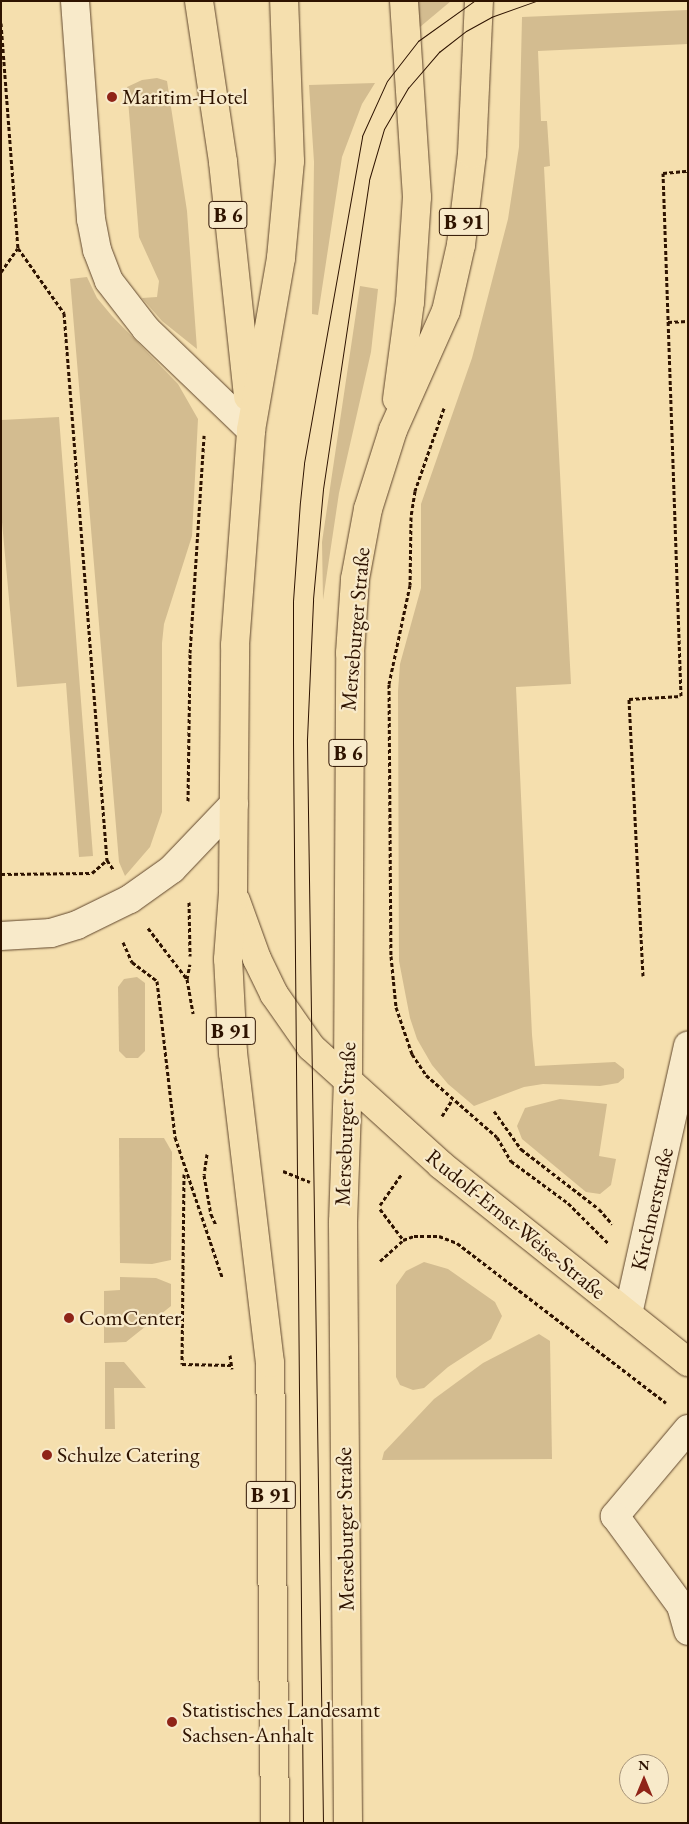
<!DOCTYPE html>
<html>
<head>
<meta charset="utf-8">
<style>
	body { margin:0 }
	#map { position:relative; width:689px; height:1824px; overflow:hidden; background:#f5dfae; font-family:"EB Garamond",serif }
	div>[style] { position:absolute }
	.green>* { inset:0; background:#d3bc90 }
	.path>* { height:3px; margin-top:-1.5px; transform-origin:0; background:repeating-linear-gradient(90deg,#2e1300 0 4px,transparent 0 6.5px) }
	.roads { filter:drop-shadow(0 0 1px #60462c) drop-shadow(0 0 1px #60462c) }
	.minor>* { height:28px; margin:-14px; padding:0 14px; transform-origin:14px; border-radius:14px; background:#f8eaca }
	.major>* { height:28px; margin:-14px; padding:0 14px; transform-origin:14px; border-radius:14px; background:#f5dfae }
	.tram>* { height:1px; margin:-0.5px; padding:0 0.5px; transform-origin:0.5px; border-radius:0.5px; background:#2e1300 }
	.dots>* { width:14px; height:14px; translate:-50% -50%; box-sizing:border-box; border:2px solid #f8eaca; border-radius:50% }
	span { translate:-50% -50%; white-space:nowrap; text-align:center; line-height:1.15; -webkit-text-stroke:4.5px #f8eaca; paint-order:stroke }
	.shield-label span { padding:1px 4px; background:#f8eaca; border:1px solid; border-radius:4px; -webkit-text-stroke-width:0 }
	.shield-label { font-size:21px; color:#2e1300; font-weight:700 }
	.poi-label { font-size:22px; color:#2e1300 }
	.left { translate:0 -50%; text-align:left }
	.street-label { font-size:22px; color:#2e1300 }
	.frame { position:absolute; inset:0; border:2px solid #2e1300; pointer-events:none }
	.north { position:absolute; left:619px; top:1754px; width:50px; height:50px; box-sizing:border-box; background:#f8eaca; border:1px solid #a79479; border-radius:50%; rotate:0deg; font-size:14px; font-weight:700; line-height:20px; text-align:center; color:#2e1300 }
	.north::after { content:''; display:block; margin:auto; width:18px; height:22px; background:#8f2418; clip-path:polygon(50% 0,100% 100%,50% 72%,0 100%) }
</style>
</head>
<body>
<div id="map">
	<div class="green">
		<i style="clip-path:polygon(413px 1px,451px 1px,414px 32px)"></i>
		<i style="clip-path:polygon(688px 10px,688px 44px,538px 51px,541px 121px,547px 121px,550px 166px,544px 167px,571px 684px,516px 687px,532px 1035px,535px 1066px,615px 1062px,624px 1069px,624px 1078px,618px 1083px,600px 1086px,543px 1084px,524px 1087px,474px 1106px,448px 1084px,432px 1065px,417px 1039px,410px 1018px,399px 961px,398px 691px,400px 664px,421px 588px,421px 504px,472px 358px,508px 219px,519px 147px,522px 17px)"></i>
		<i style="clip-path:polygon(157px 78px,167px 81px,187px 211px,197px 349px,162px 321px,142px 298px,157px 297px,159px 281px,139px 237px,127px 87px,142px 80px)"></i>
		<i style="clip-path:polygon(375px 83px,362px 104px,342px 157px,318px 315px,312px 314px,314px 162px,309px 85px)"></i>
		<i style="clip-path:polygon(87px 277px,97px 298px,112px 316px,178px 384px,198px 419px,192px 536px,164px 624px,162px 643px,162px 812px,150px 847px,125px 876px,119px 862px,70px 279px)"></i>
		<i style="clip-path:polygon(360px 286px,378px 289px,371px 352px,339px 493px,323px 600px,322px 542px)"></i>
		<i style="clip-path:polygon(59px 417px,93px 856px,79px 857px,66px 683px,17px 687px,1px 511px,1px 420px)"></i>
		<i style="clip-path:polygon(137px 977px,145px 983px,145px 1051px,138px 1058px,126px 1058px,119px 1051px,118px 987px,124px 979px)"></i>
		<i style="clip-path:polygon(560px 1099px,607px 1104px,599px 1156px,616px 1159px,611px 1185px,600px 1194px,586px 1192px,522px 1139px,517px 1126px,525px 1108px)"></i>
		<i style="clip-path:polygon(119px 1138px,164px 1138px,172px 1152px,171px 1260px,152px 1264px,120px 1263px)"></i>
		<i style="clip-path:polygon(424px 1262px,448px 1269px,495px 1302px,502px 1316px,491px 1339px,448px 1367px,424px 1388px,413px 1390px,400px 1385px,396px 1377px,396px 1285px,406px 1271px)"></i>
		<i style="clip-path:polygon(120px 1277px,156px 1278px,171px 1284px,171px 1306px,126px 1342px,104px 1343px,104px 1291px,120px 1290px)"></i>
		<i style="clip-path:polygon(539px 1334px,550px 1341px,552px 1459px,382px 1460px,384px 1452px,434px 1399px,483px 1363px)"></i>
		<i style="clip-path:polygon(105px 1362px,124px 1362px,146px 1388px,114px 1388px,115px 1429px,105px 1429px)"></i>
	</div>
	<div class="path">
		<i style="left:1px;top:23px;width:226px;rotate:85.7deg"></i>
		<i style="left:18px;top:248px;width:80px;rotate:54.7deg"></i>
		<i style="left:64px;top:313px;width:549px;rotate:85.51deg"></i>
		<i style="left:107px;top:860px;width:11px;rotate:56deg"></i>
		<i style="left:1px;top:272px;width:29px;rotate:-55deg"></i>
		<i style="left:668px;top:322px;width:20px;rotate:-3deg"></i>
		<i style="left:444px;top:408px;width:88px;rotate:109.3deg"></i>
		<i style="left:415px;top:491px;width:26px;rotate:99deg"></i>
		<i style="left:411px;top:517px;width:68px;rotate:90.8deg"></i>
		<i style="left:410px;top:585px;width:101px;rotate:102deg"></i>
		<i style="left:389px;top:684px;width:272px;rotate:89.6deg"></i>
		<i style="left:391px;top:956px;width:51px;rotate:84.4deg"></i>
		<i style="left:396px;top:1007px;width:50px;rotate:71.2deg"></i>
		<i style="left:412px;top:1054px;width:25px;rotate:56deg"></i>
		<i style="left:426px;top:1075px;width:94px;rotate:41.1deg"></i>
		<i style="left:497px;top:1137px;width:28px;rotate:60deg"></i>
		<i style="left:511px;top:1161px;width:71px;rotate:36.4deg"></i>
		<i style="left:568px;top:1203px;width:57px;rotate:45deg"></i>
		<i style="left:188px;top:801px;width:148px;rotate:-89.2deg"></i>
		<i style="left:190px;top:653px;width:218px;rotate:-86.3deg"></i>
		<i style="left:1px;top:874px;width:91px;rotate:-0.6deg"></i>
		<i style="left:92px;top:873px;width:20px;rotate:-41deg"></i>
		<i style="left:189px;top:902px;width:54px;rotate:88.9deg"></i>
		<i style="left:148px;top:928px;width:64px;rotate:52.6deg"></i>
		<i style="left:187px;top:979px;width:35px;rotate:80deg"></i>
		<i style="left:123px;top:942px;width:22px;rotate:66deg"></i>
		<i style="left:132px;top:962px;width:31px;rotate:37deg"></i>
		<i style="left:157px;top:981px;width:157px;rotate:83.4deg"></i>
		<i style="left:175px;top:1137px;width:148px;rotate:71.4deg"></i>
		<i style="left:643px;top:976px;width:277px;rotate:-92.9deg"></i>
		<i style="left:629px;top:699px;width:52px;rotate:-3.3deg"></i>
		<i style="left:681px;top:696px;width:523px;rotate:-91.97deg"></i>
		<i style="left:663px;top:173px;width:25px;rotate:-5deg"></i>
		<i style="left:187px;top:979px;width:15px;rotate:-79deg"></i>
		<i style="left:494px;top:1111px;width:47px;rotate:54.6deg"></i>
		<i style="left:521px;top:1149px;width:98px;rotate:37.6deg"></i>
		<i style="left:599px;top:1209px;width:20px;rotate:49deg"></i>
		<i style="left:442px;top:1116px;width:19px;rotate:-58deg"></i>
		<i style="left:207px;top:1154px;width:21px;rotate:98deg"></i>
		<i style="left:204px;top:1175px;width:40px;rotate:80deg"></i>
		<i style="left:211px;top:1214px;width:12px;rotate:66deg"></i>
		<i style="left:283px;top:1171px;width:29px;rotate:22deg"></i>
		<i style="left:184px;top:1174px;width:190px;rotate:90.6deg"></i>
		<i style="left:182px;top:1364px;width:49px;rotate:1.2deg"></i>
		<i style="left:380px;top:1205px;width:37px;rotate:-55deg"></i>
		<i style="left:380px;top:1209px;width:39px;rotate:53deg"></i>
		<i style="left:380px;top:1261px;width:31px;rotate:-42deg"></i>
		<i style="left:403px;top:1240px;width:12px;rotate:-20deg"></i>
		<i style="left:414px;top:1236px;width:25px"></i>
		<i style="left:439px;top:1236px;width:19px;rotate:21deg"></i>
		<i style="left:457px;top:1243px;width:263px;rotate:37.4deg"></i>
		<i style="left:230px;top:1355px;width:14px;rotate:82deg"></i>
	</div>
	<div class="roads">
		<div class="minor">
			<i style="left:75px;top:1px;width:219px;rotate:85.8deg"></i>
			<i style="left:91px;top:219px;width:32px;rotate:79deg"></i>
			<i style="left:97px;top:250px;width:33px;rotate:69deg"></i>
			<i style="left:109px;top:281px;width:61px;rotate:52.4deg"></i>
			<i style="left:146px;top:329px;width:146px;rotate:43.9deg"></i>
			<i style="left:1px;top:936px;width:50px;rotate:-3.4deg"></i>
			<i style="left:51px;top:933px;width:27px;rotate:-17deg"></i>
			<i style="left:77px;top:925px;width:59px;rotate:-26.1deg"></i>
			<i style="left:130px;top:899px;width:52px;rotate:-35.5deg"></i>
			<i style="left:172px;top:869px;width:90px;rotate:-46.4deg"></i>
			<i style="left:628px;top:1314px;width:275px;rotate:-77.4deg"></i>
			<i style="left:688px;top:1429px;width:114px;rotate:130deg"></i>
			<i style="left:615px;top:1516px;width:112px;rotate:53.7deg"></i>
			<i style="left:681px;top:1606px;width:26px;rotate:74deg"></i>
		</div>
		<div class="major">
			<i style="left:199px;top:1px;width:163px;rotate:81.5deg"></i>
			<i style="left:223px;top:162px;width:236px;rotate:83.9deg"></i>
			<i style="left:397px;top:399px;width:98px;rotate:-82.4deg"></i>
			<i style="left:410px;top:302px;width:105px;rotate:-86.2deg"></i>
			<i style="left:417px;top:197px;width:196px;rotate:-93.8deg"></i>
			<i style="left:236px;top:901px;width:62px;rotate:70.1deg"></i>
			<i style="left:257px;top:959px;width:39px;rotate:64deg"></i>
			<i style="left:274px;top:994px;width:65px;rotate:55.1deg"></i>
			<i style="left:311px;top:1047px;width:176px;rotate:42.2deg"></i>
			<i style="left:441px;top:1165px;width:316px;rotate:38.6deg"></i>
			<i style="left:275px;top:1823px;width:460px;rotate:-90.6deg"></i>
			<i style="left:270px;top:1363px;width:312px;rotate:-96.8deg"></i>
			<i style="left:233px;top:1053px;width:94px;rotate:-93deg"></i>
			<i style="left:228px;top:959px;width:66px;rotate:-85.7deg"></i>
			<i style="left:233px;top:893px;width:248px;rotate:-89.5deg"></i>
			<i style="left:235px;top:645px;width:216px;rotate:-85.7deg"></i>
			<i style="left:251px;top:430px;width:175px;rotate:-80.1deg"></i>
			<i style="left:281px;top:258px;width:97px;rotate:-84.7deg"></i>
			<i style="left:290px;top:161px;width:160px;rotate:-92.1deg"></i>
			<i style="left:348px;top:1823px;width:601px;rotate:-90.48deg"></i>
			<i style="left:343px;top:1222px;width:141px;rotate:-88deg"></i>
			<i style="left:348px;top:1081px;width:428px;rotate:-89.7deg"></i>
			<i style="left:350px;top:653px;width:74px;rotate:-86.1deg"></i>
			<i style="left:355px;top:579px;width:71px;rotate:-79.5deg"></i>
			<i style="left:368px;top:509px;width:83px;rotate:-72.4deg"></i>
			<i style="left:393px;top:430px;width:130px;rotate:-66deg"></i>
			<i style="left:446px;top:311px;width:68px;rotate:-77.2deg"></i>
			<i style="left:461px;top:245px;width:92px;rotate:-83.1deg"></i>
			<i style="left:472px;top:154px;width:153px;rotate:-87.4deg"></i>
		</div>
	</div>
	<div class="tram">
		<i style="left:303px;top:1823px;width:1081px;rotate:-90.53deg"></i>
		<i style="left:293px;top:742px;width:141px;rotate:-90deg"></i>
		<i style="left:293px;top:601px;width:99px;rotate:-86deg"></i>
		<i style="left:300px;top:502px;width:39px;rotate:-84deg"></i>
		<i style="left:304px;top:463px;width:332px;rotate:-79.9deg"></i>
		<i style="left:362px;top:136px;width:60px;rotate:-65.6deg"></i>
		<i style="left:387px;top:81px;width:51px;rotate:-52.2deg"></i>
		<i style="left:418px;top:41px;width:69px;rotate:-35.5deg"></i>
		<i style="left:323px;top:1823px;width:1084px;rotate:-90.85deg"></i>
		<i style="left:307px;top:739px;width:140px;rotate:-87.5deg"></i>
		<i style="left:313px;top:599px;width:110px;rotate:-84.8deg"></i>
		<i style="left:323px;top:489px;width:312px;rotate:-81.5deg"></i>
		<i style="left:369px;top:180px;width:53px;rotate:-73.6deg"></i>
		<i style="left:384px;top:129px;width:48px;rotate:-59.7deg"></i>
		<i style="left:408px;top:88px;width:48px;rotate:-49.3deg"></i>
		<i style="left:439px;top:52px;width:34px;rotate:-38deg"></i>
		<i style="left:466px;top:31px;width:29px;rotate:-29deg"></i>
		<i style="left:491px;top:17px;width:48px;rotate:-19.6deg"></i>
	</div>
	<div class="dots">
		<i style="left:112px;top:97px;background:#8f2418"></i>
		<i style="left:69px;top:1318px;background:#8f2418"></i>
		<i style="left:47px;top:1455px;background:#8f2418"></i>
		<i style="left:172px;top:1722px;background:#8f2418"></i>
	</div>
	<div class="shield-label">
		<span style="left:228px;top:215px">B 6</span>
		<span style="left:464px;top:222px">B 91</span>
		<span style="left:348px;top:753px">B 6</span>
		<span style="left:231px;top:1031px">B 91</span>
		<span style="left:271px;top:1495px">B 91</span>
	</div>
	<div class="poi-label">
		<span class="left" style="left:122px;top:97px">Maritim-Hotel</span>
		<span class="left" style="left:79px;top:1318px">ComCenter</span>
		<span class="left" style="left:57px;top:1455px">Schulze Catering</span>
		<span class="left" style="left:182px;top:1722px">Statistisches Landesamt<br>Sachsen-Anhalt</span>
	</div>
	<div class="street-label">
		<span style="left:355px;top:629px;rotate:-85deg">Merseburger Straße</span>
		<span style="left:345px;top:1124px;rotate:-88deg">Merseburger Straße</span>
		<span style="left:652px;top:1209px;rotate:-77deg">Kirchnerstraße</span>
		<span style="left:516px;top:1224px;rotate:39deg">Rudolf-Ernst-Weise-Straße</span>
		<span style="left:345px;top:1529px;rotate:-91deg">Merseburger Straße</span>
	</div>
	<div class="frame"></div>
	<div class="north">N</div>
</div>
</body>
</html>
